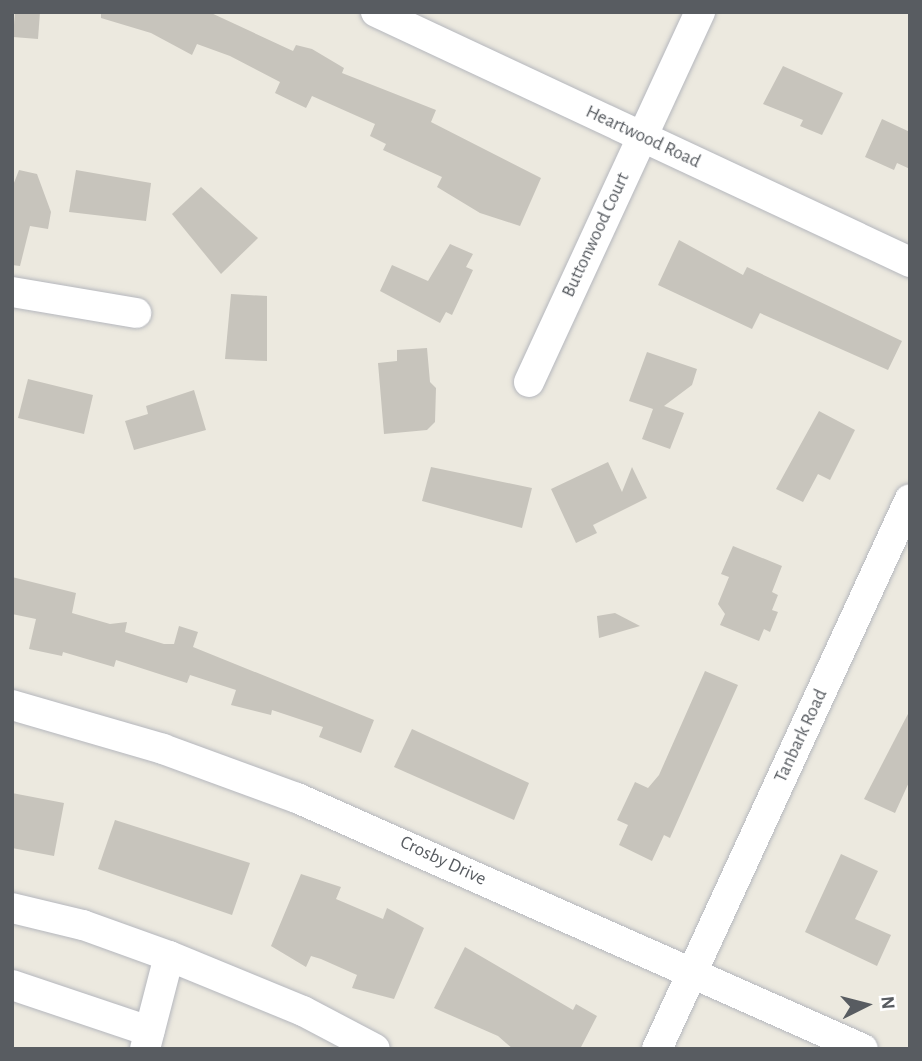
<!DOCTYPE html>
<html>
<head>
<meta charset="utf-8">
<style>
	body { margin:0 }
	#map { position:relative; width:922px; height:1061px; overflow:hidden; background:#ece9df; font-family:"Alegreya Sans",sans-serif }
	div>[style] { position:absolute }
	.building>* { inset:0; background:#c7c4bc }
	.roads { filter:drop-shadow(0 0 2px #b5b7bd) drop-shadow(0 0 2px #b5b7bd) }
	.minor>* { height:30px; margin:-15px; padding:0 15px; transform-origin:15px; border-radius:15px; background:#fff }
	span { translate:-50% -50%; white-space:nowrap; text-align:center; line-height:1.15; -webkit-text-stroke:5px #fff; paint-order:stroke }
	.street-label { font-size:19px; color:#585c61 }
	.frame { position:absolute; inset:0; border:14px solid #585c61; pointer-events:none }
	.north { position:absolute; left:831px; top:970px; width:70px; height:70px; -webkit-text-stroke:5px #fff; paint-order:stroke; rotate:84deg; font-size:19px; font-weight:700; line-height:28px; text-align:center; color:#585c61 }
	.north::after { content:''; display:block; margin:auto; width:24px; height:32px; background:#585c61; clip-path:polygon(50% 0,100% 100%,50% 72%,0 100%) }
</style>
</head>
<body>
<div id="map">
	<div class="building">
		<i style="clip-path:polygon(15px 12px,40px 12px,38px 39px,13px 37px)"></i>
		<i style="clip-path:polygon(101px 12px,209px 12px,293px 51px,296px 45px,312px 49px,344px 68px,342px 73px,436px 110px,431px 122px,541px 178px,520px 226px,480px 213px,437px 187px,442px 177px,383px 150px,386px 144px,370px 136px,375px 124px,312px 96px,306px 108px,275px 93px,280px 82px,230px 56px,197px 44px,192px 55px,151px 33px,101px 18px)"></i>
		<i style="clip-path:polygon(783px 66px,843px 93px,822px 135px,800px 126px,803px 120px,763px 104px)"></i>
		<i style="clip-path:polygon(882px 119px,910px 132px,910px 169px,897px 163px,894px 170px,865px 157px)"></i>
		<i style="clip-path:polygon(19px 170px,37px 174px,51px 212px,48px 229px,30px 226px,20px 266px,12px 265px,12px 188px)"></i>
		<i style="clip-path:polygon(76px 170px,151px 183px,146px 221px,69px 212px)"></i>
		<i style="clip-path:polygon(201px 187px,258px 238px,221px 274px,172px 214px)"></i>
		<i style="clip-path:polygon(679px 240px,743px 275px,747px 267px,902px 341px,888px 370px,760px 313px,752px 329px,658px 285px)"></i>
		<i style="clip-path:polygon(450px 244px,473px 254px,466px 267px,473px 270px,452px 315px,446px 312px,440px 323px,380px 291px,392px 265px,428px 281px)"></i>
		<i style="clip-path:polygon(231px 294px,267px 296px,267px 361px,225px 359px)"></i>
		<i style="clip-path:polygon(427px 348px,430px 382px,436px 388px,435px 422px,427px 430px,384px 434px,378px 363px,397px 361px,397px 350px)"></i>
		<i style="clip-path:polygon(647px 352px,697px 369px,692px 385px,664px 406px,684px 413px,670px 449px,642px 439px,653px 409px,629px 401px)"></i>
		<i style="clip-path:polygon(28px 379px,93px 395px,84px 434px,18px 418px)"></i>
		<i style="clip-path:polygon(194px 390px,206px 430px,134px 450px,125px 421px,148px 414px,146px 406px)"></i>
		<i style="clip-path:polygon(819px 411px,855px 430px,830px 480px,818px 474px,803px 502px,776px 489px)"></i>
		<i style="clip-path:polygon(608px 462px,622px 492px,632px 467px,647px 498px,593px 525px,597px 533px,576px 543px,551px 489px)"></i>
		<i style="clip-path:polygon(431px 467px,532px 488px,522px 528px,422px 501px)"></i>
		<i style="clip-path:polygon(733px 546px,782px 566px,772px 592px,778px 595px,772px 610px,778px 612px,770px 632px,764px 629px,759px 641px,720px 625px,725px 614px,718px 604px,729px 577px,721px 574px)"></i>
		<i style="clip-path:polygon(12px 577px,76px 593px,72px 613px,110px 624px,127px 622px,125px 632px,164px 644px,174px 644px,179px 626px,198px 632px,193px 647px,374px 720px,361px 753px,319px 737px,323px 727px,272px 710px,271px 715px,231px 705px,236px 690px,190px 675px,187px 683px,116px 660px,114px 667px,63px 652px,62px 656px,29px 649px,36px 619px,12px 614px)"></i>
		<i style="clip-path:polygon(615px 613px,640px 626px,599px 638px,597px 616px)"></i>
		<i style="clip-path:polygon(705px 671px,738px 685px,670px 838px,664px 835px,652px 861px,619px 845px,628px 825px,617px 820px,635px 782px,648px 788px,659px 775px)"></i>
		<i style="clip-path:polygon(910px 710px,910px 780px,895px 813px,864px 799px)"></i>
		<i style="clip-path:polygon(412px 729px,529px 783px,514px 820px,394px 767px)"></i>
		<i style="clip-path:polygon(12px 793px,64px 803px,54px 856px,12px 848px)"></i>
		<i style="clip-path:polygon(115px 820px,250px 863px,232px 915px,98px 869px)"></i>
		<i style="clip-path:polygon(841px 854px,878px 871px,855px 919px,891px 935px,877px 966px,805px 932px)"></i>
		<i style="clip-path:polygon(301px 874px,341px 887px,336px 899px,383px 919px,387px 908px,424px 928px,394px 999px,352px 988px,357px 975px,321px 959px,311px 956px,306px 967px,271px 946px)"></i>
		<i style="clip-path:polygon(465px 947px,573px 1010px,576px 1004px,597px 1016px,580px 1049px,513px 1049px,498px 1036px,434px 1008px)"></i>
	</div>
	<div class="roads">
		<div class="minor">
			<i style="left:376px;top:12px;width:590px;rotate:25.09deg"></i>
			<i style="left:12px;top:292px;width:126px;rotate:9.6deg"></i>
			<i style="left:529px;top:382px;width:408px;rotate:-65.2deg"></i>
			<i style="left:12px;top:705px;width:157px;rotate:16.2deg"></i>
			<i style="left:163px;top:749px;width:143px;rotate:20.1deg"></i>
			<i style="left:297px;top:798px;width:619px;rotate:23.92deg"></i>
			<i style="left:12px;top:908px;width:73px;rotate:13.5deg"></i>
			<i style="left:83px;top:925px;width:91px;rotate:19.8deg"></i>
			<i style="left:12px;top:985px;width:145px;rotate:18.6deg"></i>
			<i style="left:145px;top:1049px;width:96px;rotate:-75.5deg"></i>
			<i style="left:169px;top:956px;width:145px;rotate:22.3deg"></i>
			<i style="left:303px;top:1011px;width:81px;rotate:27.8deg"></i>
			<i style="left:657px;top:1049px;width:605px;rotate:-65.3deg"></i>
		</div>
	</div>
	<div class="street-label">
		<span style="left:643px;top:137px;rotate:25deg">Heartwood Road</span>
		<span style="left:596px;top:235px;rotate:-65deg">Buttonwood Court</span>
		<span style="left:801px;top:736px;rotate:-65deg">Tanbark Road</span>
		<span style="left:443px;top:861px;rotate:25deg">Crosby Drive</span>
	</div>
	<div class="frame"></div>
	<div class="north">N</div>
</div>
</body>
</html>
